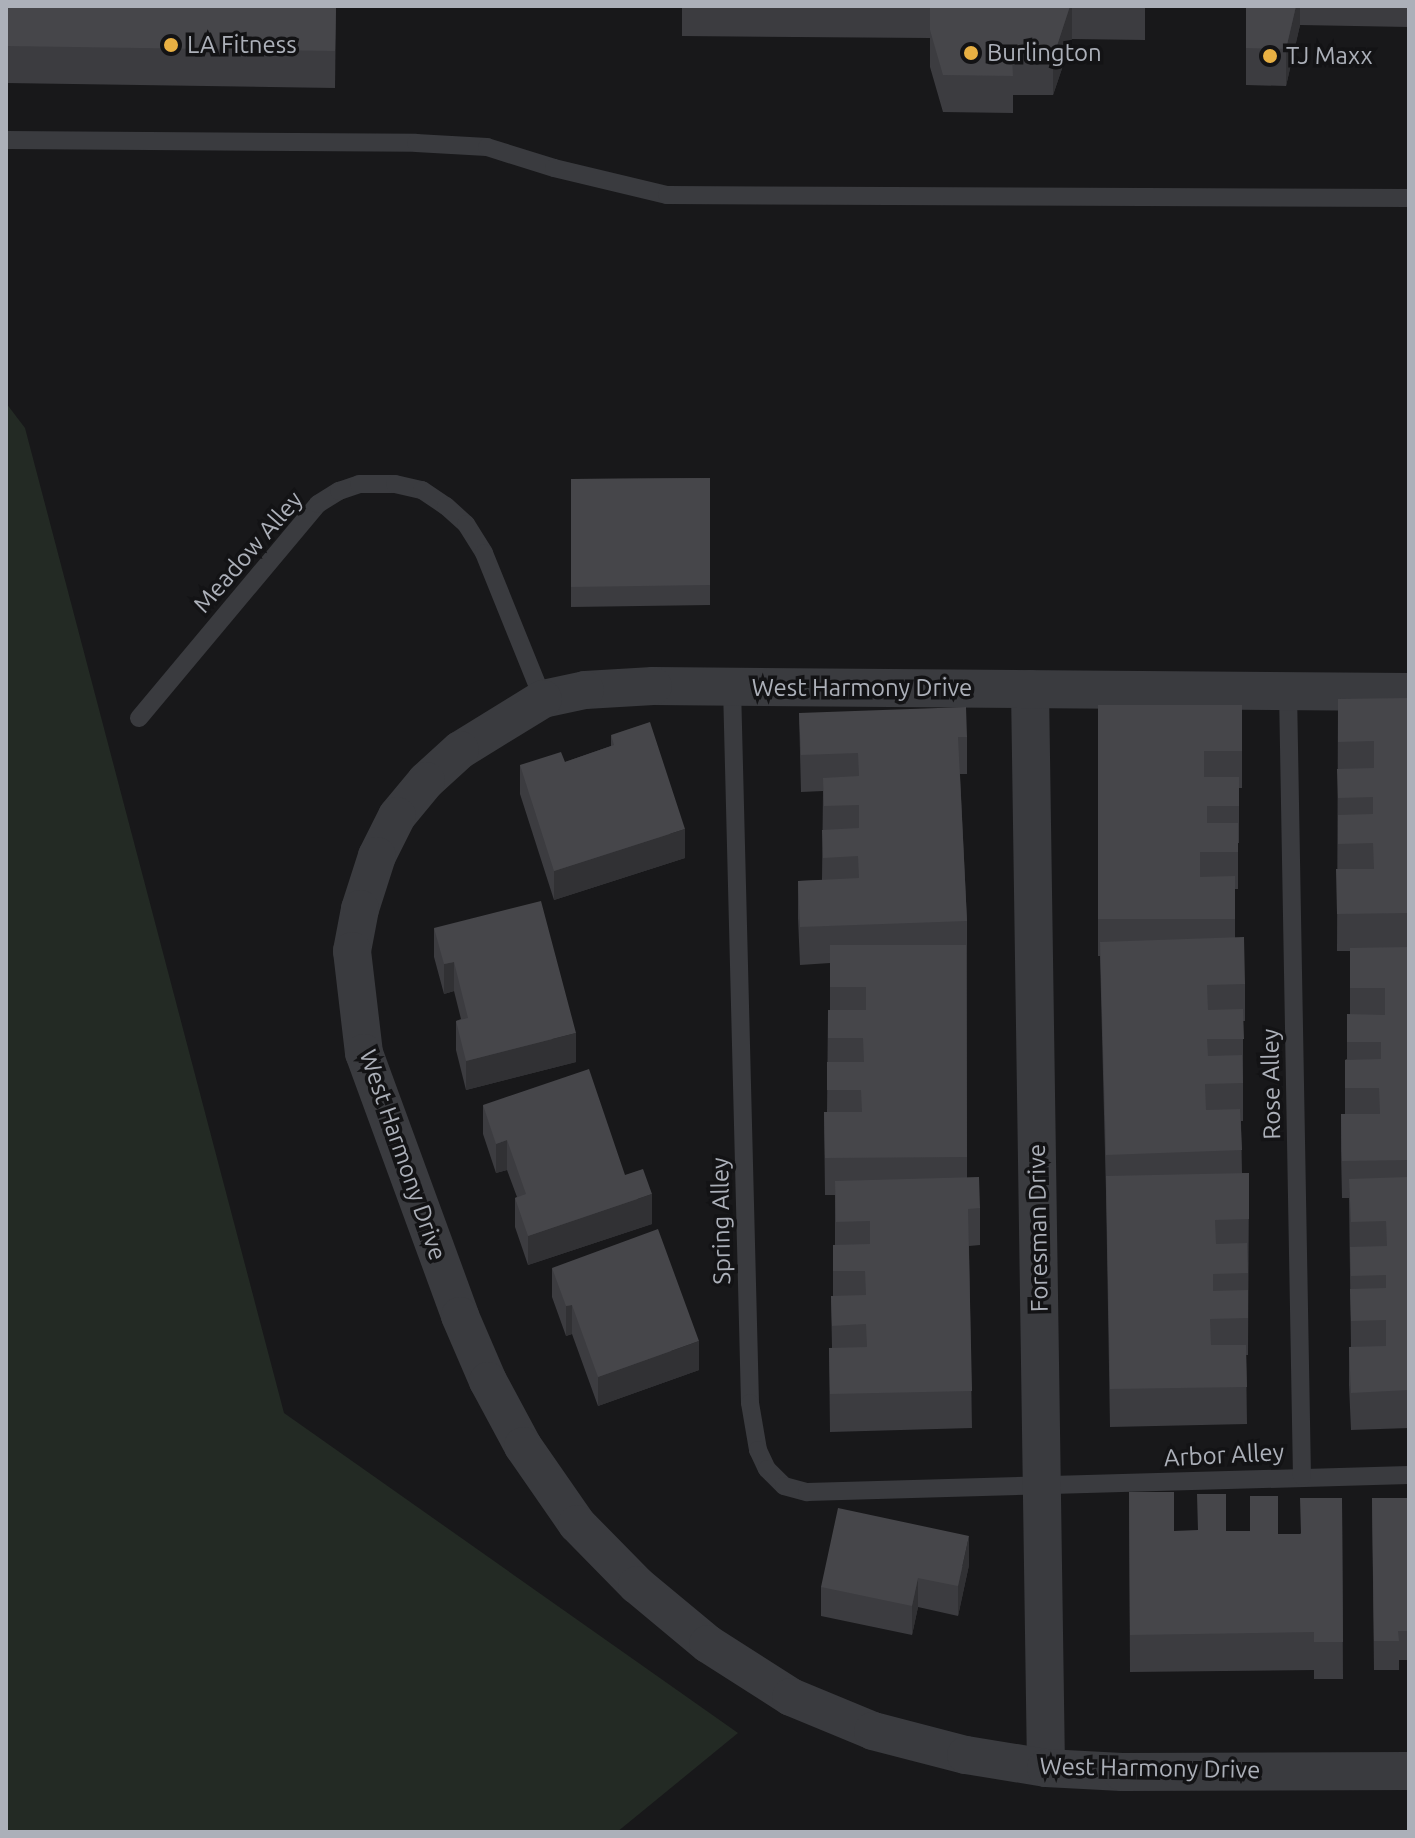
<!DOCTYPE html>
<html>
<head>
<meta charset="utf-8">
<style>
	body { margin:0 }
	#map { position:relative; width:1415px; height:1838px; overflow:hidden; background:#18181a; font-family:Ubuntu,sans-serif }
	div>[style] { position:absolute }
	.green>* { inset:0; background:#232a24 }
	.service>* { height:18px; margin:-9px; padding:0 9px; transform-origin:9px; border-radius:9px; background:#3a3b3f }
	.minor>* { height:38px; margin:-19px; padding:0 19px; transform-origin:19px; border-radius:19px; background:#3a3b3f }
	.wall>* { inset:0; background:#3c3c40 }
	.shaded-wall>* { inset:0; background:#313134 }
	.building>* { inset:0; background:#46464a }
	.dots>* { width:22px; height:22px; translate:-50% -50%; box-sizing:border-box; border:4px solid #131315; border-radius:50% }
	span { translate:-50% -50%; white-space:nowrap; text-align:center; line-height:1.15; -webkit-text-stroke:7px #131315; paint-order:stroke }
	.poi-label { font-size:24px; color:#acb0b9 }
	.left { translate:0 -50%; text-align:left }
	.street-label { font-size:24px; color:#acb0b9 }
	.frame { position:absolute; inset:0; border:8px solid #acb0b9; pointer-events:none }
</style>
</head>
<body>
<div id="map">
	<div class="green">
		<i style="clip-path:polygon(6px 403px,25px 428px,284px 1413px,738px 1733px,617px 1832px,6px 1832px)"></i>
	</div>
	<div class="service">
		<i style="left:6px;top:140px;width:410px;rotate:0.4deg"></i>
		<i style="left:416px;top:143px;width:71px;rotate:3.2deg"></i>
		<i style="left:487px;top:147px;width:70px;rotate:17.4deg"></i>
		<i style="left:554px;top:168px;width:116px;rotate:13.4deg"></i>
		<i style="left:667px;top:195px;width:742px;rotate:0.23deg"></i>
		<i style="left:732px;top:687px;width:716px;rotate:88.56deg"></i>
		<i style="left:750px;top:1403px;width:48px;rotate:80.3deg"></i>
		<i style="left:758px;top:1450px;width:21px;rotate:65deg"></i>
		<i style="left:767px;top:1469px;width:24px;rotate:45deg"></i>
		<i style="left:784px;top:1486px;width:24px;rotate:15deg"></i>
		<i style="left:807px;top:1492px;width:602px;rotate:-1.62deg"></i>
		<i style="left:1288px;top:691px;width:785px;rotate:88.98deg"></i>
		<i style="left:139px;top:718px;width:279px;rotate:-50.1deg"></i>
		<i style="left:318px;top:504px;width:25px;rotate:-32deg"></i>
		<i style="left:339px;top:491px;width:21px;rotate:-19deg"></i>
		<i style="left:359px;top:484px;width:36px"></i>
		<i style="left:395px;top:484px;width:28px;rotate:13deg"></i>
		<i style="left:422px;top:490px;width:29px;rotate:34deg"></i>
		<i style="left:446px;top:506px;width:27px;rotate:42deg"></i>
		<i style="left:466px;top:524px;width:34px;rotate:58deg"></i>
		<i style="left:484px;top:553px;width:157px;rotate:68deg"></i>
	</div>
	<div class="minor">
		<i style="left:1030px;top:689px;width:1079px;rotate:89.15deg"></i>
		<i style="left:1409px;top:692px;width:756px;rotate:-179.55deg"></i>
		<i style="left:653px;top:686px;width:68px;rotate:176.6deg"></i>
		<i style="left:585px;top:690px;width:43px;rotate:167.9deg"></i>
		<i style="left:543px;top:699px;width:97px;rotate:148.4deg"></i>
		<i style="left:460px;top:750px;width:46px;rotate:137.6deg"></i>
		<i style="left:426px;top:781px;width:45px;rotate:129.6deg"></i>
		<i style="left:397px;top:816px;width:45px;rotate:116.6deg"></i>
		<i style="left:377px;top:856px;width:56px;rotate:107.8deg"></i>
		<i style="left:360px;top:909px;width:43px;rotate:100.8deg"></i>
		<i style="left:352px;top:951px;width:103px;rotate:83.3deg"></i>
		<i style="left:364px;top:1053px;width:280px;rotate:69.9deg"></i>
		<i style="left:460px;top:1316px;width:71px;rotate:66.7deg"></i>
		<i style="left:488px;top:1381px;width:74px;rotate:61.7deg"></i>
		<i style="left:523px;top:1446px;width:95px;rotate:55.3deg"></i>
		<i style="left:577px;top:1524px;width:86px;rotate:45.5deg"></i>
		<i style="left:637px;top:1585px;width:92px;rotate:39.7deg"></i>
		<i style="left:708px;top:1644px;width:98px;rotate:32.6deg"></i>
		<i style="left:791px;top:1697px;width:89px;rotate:22.5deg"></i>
		<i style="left:873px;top:1731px;width:96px;rotate:14.5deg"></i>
		<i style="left:966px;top:1755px;width:81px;rotate:9.2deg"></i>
		<i style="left:1046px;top:1768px;width:76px;rotate:3deg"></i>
		<i style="left:1122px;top:1772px;width:287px;rotate:-0.2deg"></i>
	</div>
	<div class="wall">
		<i style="clip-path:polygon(6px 6px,336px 6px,335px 88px,6px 83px)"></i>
		<i style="clip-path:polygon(682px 6px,1145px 6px,1145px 40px,1072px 39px,1053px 95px,1013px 95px,1013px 113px,943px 112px,930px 67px,930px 38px,682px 36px)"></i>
		<i style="clip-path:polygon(1246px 6px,1409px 6px,1409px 27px,1300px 25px,1286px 86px,1246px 85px)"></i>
		<i style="clip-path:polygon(710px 478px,710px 605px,571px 607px,571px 479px)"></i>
		<i style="clip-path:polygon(1409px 698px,1409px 1428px,1351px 1430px,1349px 1385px,1349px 1347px,1351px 1347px,1349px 1198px,1342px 1198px,1341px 1151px,1341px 1114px,1345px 1114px,1345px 1060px,1347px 1059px,1347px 1014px,1350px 1015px,1350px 951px,1337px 951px,1338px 699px)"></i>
		<i style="clip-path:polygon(1098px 705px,1242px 705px,1242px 788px,1239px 788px,1239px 843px,1238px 843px,1238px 889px,1235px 889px,1235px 938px,1245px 984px,1245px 1021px,1243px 1021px,1243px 1121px,1241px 1121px,1242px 1173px,1249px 1173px,1248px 1355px,1246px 1355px,1247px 1424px,1110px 1427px,1106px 1192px,1100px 956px,1098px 956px)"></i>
		<i style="clip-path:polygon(799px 713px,967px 737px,967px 774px,960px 774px,967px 921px,967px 1178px,980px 1208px,980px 1245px,969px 1246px,972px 1428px,830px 1432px,829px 1348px,832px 1348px,831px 1296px,833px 1296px,833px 1245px,835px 1245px,835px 1195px,825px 1195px,824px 1112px,827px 1112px,828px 1010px,830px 1010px,830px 963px,800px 965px,798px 918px,798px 881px,822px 880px,823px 791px,801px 792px)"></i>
		<i style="clip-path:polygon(611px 735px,685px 858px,554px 900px,520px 794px,520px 765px,565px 762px,611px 746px)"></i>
		<i style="clip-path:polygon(434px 928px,576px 1062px,466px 1090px,456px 1050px,456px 1021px,461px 1019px,454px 991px,444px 994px,434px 957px)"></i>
		<i style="clip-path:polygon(483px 1105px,625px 1175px,652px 1224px,528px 1265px,515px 1227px,515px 1198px,517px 1197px,507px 1170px,496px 1173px,483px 1134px)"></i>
		<i style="clip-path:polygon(552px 1268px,699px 1370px,598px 1406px,572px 1334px,566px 1336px,552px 1297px)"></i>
		<i style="clip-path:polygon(1129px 1492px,1174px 1531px,1226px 1531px,1278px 1534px,1300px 1534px,1342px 1498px,1343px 1679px,1314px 1679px,1314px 1670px,1130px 1672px)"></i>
		<i style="clip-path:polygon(1372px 1498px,1409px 1498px,1409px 1660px,1399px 1660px,1399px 1670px,1374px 1670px)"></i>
		<i style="clip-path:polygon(969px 1565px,958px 1616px,918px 1607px,912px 1635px,821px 1616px,821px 1587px)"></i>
	</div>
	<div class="shaded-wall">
		<i style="clip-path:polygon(1070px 6px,1072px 6px,1072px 39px,1053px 95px,1053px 58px)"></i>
		<i style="clip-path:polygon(1296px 6px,1300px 6px,1300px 25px,1286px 86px,1286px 49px)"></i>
		<i style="clip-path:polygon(685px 829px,685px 858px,554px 900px,554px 871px)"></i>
		<i style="clip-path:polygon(454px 962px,454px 991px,444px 994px,444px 964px)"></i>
		<i style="clip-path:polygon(576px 1033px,576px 1062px,466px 1090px,466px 1061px)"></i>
		<i style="clip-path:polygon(507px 1140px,507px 1170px,496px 1173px,496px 1144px)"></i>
		<i style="clip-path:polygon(652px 1194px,652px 1224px,528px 1265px,528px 1236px)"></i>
		<i style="clip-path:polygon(572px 1305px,572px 1334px,566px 1336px,566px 1306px)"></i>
		<i style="clip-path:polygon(699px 1341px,699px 1370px,598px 1406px,598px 1377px)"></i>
		<i style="clip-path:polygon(969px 1536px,969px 1565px,958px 1616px,958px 1586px)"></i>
		<i style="clip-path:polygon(918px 1578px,918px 1607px,912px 1635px,912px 1606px)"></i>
	</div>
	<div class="building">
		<i style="clip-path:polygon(6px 6px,336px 6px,335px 51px,6px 46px)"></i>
		<i style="clip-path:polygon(930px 6px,1070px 6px,1053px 58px,1012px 58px,1013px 76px,943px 75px,930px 30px)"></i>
		<i style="clip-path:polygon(1246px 6px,1296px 6px,1286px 49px,1246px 48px)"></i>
		<i style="clip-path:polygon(710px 478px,710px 585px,571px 587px,571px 479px)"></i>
		<i style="clip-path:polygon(1409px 698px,1409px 913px,1337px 914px,1336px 869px,1374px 869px,1373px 843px,1338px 844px,1338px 815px,1373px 814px,1373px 797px,1338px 798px,1337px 769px,1374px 768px,1374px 741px,1338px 742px,1338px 699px)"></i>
		<i style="clip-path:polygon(1098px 705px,1242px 705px,1242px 751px,1204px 751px,1204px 777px,1239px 777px,1239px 806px,1207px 806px,1207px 823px,1238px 823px,1238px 852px,1200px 852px,1200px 877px,1235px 876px,1235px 919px,1098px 919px)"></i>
		<i style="clip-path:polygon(966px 707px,967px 737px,958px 737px,967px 921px,800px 927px,798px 881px,859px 878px,858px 856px,823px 858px,822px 830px,859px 828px,859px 805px,824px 806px,823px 778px,859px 776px,858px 753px,801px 755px,799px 713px)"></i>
		<i style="clip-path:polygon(650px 722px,685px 829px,554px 871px,520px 765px,561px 752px,565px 762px,614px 745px,611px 735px)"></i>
		<i style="clip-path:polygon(541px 901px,576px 1033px,466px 1061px,456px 1021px,468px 1018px,454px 962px,444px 964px,434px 928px)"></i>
		<i style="clip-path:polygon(1244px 937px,1245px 984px,1207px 985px,1208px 1010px,1243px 1009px,1244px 1039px,1207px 1039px,1208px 1056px,1242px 1055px,1243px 1083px,1205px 1084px,1206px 1110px,1240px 1109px,1242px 1150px,1106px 1155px,1100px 942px)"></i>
		<i style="clip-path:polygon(830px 945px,966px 945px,967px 1157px,825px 1158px,824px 1112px,862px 1112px,861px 1090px,827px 1090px,827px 1062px,864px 1062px,863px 1038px,828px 1038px,828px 1010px,866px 1010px,866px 987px,830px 987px)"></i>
		<i style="clip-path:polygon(1409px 947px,1409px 1160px,1342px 1161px,1341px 1114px,1380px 1114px,1379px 1088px,1345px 1088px,1345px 1060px,1381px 1059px,1381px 1042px,1347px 1042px,1347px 1014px,1385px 1015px,1385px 988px,1350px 988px,1350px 948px)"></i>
		<i style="clip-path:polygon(589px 1069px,625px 1175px,643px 1169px,652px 1194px,528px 1236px,515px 1198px,526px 1194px,507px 1140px,496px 1144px,483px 1105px)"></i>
		<i style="clip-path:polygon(1249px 1173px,1249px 1219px,1215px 1220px,1216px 1244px,1247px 1243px,1248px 1273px,1213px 1274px,1213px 1291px,1248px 1290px,1248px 1318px,1210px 1319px,1211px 1345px,1246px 1345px,1247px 1387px,1110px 1389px,1106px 1176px)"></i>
		<i style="clip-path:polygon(979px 1177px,980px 1208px,968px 1209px,972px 1391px,830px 1394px,829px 1348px,867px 1347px,866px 1324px,832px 1326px,831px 1296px,866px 1295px,865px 1271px,833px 1271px,833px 1245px,870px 1244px,870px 1221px,836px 1222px,835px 1181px)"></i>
		<i style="clip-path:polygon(1409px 1177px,1409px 1390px,1351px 1393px,1349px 1347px,1386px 1346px,1386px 1320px,1351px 1321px,1350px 1289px,1386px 1288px,1386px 1275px,1351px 1276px,1350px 1247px,1387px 1246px,1386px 1221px,1351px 1222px,1349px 1179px)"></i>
		<i style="clip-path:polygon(658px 1229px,699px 1341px,598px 1377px,572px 1305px,566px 1306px,552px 1268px)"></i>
		<i style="clip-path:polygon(1129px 1492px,1174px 1492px,1174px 1531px,1198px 1530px,1197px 1494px,1226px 1494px,1226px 1531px,1250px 1531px,1250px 1496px,1278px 1496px,1278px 1534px,1301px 1534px,1300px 1498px,1342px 1498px,1343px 1642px,1314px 1642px,1314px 1632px,1130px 1635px)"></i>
		<i style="clip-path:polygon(1372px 1498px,1409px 1498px,1409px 1631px,1398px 1631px,1399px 1641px,1374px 1641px)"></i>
		<i style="clip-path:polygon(838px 1508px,969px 1536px,958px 1586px,918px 1578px,912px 1606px,821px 1587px)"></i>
	</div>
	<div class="dots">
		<i style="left:171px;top:45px;background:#e8b043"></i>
		<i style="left:971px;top:53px;background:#e8b043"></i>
		<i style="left:1270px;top:56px;background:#e8b043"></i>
	</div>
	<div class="poi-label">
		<span class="left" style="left:187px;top:45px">LA Fitness</span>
		<span class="left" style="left:987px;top:53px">Burlington</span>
		<span class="left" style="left:1286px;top:56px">TJ Maxx</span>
	</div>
	<div class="street-label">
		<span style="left:248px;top:552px;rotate:-49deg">Meadow Alley</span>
		<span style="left:862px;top:688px">West Harmony Drive</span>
		<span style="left:1271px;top:1084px;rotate:-91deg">Rose Alley</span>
		<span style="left:403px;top:1155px;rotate:71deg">West Harmony Drive</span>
		<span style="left:721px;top:1221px;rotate:-91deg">Spring Alley</span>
		<span style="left:1038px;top:1228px;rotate:-91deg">Foresman Drive</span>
		<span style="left:1224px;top:1455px;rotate:-3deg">Arbor Alley</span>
		<span style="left:1150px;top:1768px;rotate:1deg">West Harmony Drive</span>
	</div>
	<div class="frame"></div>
</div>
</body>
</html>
